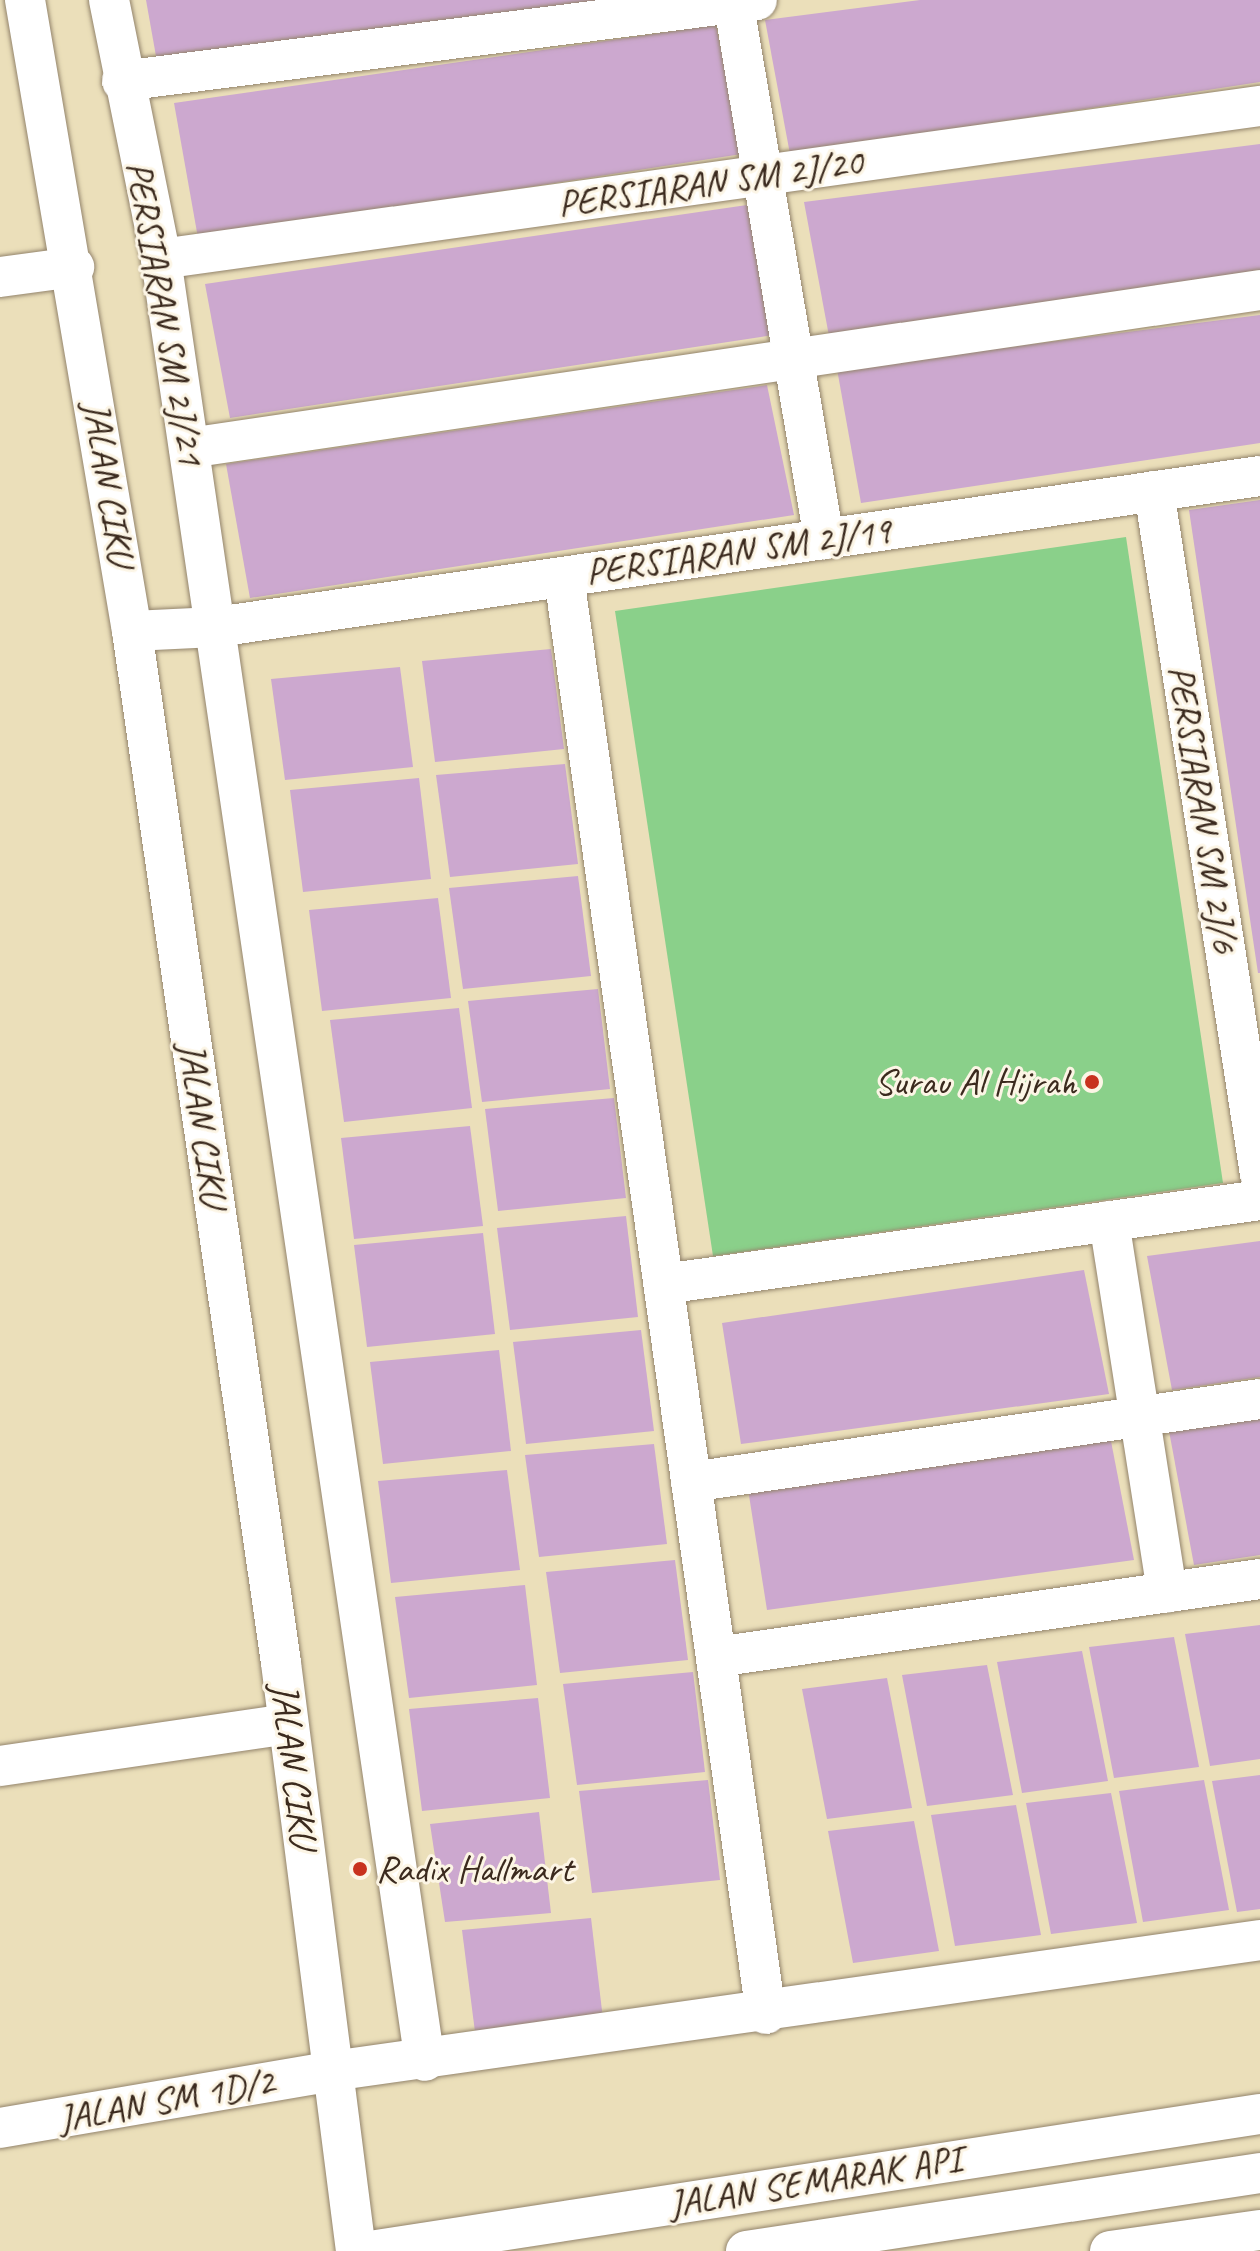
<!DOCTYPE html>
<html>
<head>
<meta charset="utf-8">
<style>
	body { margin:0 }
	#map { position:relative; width:1260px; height:2251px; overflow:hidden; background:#ebdfba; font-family:Caveat,sans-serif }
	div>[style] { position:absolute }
	.green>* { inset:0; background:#8ad08a }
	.building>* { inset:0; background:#cca8cf }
	.roads { filter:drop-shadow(0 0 2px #93846c) drop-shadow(0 0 2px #93846c) }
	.minor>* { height:40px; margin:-20px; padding:0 20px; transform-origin:20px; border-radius:20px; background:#fff }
	.dots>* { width:22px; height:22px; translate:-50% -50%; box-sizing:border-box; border:4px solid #fcf5e5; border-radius:50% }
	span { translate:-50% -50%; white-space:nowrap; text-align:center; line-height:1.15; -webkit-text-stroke:6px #fcf5e5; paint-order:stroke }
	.street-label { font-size:38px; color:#3b2a1e }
	.poi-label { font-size:38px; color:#3b2a1e }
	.right { translate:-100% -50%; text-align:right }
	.left { translate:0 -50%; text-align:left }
</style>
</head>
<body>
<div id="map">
	<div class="green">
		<i style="clip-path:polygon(1126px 537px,1223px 1183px,713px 1256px,615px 611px)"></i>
	</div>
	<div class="building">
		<i style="clip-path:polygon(146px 0,629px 0,159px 73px)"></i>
		<i style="clip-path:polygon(920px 0,1260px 0,1260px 82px,790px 154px,765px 20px)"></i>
		<i style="clip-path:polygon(716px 25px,742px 154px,198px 238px,174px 103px)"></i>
		<i style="clip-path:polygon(1260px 144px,1260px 270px,829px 336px,804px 202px)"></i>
		<i style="clip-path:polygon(747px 205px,773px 335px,230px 418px,205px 284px)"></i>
		<i style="clip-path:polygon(1260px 315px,1260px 443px,861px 503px,837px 369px)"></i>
		<i style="clip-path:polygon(767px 385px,794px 515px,250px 598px,226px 464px)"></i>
		<i style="clip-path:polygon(1260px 500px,1260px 973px,1258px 973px,1189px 510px)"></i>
		<i style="clip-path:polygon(551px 649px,564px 749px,435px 762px,422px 661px)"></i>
		<i style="clip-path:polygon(400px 667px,413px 767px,285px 780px,271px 679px)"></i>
		<i style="clip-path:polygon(565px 764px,578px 864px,450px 877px,436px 775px)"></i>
		<i style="clip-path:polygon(419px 778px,431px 879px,303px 892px,290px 790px)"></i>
		<i style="clip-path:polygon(578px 876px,591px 976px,463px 989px,449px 888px)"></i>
		<i style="clip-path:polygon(438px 898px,451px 998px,322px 1011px,309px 910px)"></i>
		<i style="clip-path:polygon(598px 989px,610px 1089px,482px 1102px,468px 1001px)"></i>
		<i style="clip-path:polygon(459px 1008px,472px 1108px,344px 1122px,330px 1020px)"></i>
		<i style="clip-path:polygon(614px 1098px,626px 1198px,498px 1211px,485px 1109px)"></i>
		<i style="clip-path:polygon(470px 1126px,483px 1226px,354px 1239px,341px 1138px)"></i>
		<i style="clip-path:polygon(626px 1216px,638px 1317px,510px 1330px,497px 1228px)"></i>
		<i style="clip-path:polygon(483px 1233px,495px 1334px,367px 1347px,354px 1245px)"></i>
		<i style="clip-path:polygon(1260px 1241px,1260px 1377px,1172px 1390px,1147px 1256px)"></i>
		<i style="clip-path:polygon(1084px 1270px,1109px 1394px,741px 1444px,722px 1323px)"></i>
		<i style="clip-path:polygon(641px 1330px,654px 1431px,526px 1444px,513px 1342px)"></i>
		<i style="clip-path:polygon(499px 1350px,511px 1451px,383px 1464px,370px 1362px)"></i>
		<i style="clip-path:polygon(1260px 1419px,1260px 1555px,1194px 1565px,1169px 1431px)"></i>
		<i style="clip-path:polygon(1110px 1436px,1134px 1560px,767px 1610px,748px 1489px)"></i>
		<i style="clip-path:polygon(654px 1444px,667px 1544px,539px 1557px,525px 1455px)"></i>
		<i style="clip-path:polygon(507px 1470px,520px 1570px,391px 1583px,378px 1481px)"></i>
		<i style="clip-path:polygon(675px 1560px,688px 1660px,560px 1673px,546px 1572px)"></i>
		<i style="clip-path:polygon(525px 1585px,537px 1685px,409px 1698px,395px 1597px)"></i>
		<i style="clip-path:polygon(1260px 1625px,1260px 1759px,1210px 1766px,1185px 1634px)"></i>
		<i style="clip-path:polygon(1174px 1637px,1199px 1767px,1114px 1778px,1089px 1647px)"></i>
		<i style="clip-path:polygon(1082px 1651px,1108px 1781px,1022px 1793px,997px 1662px)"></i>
		<i style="clip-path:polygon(987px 1665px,1013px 1795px,927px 1806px,902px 1675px)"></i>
		<i style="clip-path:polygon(693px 1672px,705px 1772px,577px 1785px,563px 1684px)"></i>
		<i style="clip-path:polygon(887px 1678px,912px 1808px,827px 1819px,802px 1689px)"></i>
		<i style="clip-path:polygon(538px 1698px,550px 1798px,422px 1811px,409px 1709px)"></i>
		<i style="clip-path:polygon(1260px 1775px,1260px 1909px,1237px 1912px,1212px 1781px)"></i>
		<i style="clip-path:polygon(708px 1780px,720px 1880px,592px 1893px,579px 1791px)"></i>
		<i style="clip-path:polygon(1204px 1780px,1229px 1910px,1143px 1922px,1119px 1791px)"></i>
		<i style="clip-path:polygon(1111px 1793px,1137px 1923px,1051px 1934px,1026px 1803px)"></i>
		<i style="clip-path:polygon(1016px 1805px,1041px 1935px,955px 1946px,931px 1815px)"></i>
		<i style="clip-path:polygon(539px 1812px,551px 1913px,445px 1922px,430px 1824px)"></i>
		<i style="clip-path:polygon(914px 1821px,939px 1951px,853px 1963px,828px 1831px)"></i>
		<i style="clip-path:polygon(591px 1918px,603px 2019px,475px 2032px,462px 1930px)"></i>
	</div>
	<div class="roads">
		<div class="minor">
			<i style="left:25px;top:0;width:640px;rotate:80.38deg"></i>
			<i style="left:132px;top:631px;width:1043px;rotate:81.78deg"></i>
			<i style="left:281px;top:1663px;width:593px;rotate:82.73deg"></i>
			<i style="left:109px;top:0;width:264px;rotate:78.6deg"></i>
			<i style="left:161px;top:259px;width:1821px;rotate:81.67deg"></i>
			<i style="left:733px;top:0;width:547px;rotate:80.42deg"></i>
			<i style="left:122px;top:81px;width:640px;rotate:-7.27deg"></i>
			<i style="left:161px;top:259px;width:1110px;rotate:-7.93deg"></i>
			<i style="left:0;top:277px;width:75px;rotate:-7.7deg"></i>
			<i style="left:189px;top:448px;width:1083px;rotate:-8.39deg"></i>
			<i style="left:1154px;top:491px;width:691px;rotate:81.18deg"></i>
			<i style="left:564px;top:577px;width:1451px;rotate:82deg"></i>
			<i style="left:132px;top:631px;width:84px;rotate:-2.7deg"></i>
			<i style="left:216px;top:627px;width:1055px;rotate:-8.23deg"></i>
			<i style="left:1109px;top:1221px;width:376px;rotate:81.1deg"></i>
			<i style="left:664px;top:1284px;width:602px;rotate:-8.02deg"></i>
			<i style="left:691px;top:1482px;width:575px;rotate:-8.3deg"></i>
			<i style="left:716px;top:1657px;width:550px;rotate:-8.16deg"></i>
			<i style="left:0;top:1766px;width:291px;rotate:-8.3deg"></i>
			<i style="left:0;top:2128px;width:337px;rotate:-9.7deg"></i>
			<i style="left:332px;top:2071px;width:937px;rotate:-8.03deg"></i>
			<i style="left:370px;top:2251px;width:900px;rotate:-8.75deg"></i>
			<i style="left:746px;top:2251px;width:520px;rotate:-8.63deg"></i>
			<i style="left:1110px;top:2251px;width:151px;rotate:-8deg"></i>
		</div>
	</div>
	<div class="dots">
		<i style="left:1092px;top:1082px;background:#c8321e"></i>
		<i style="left:360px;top:1869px;background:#c8321e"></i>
	</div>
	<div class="street-label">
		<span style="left:710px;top:183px;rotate:-8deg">PERSIARAN SM 2J/20</span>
		<span style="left:165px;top:313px;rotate:80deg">PERSIARAN SM 2J/21</span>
		<span style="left:109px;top:483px;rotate:81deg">JALAN CIKU</span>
		<span style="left:738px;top:551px;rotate:-8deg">PERSIARAN SM 2J/19</span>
		<span style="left:1203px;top:809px;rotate:81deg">PERSIARAN SM 2J/6</span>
		<span style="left:203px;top:1124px;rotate:82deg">JALAN CIKU</span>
		<span style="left:294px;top:1765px;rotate:83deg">JALAN CIKU</span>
		<span style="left:166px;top:2100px;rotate:-10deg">JALAN SM 1D/2</span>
		<span style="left:815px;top:2181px;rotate:-9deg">JALAN SEMARAK API</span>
	</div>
	<div class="poi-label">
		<span class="right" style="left:1076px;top:1082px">Surau Al Hijrah</span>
		<span class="left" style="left:376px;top:1869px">Radix Hallmart</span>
	</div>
</div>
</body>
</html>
